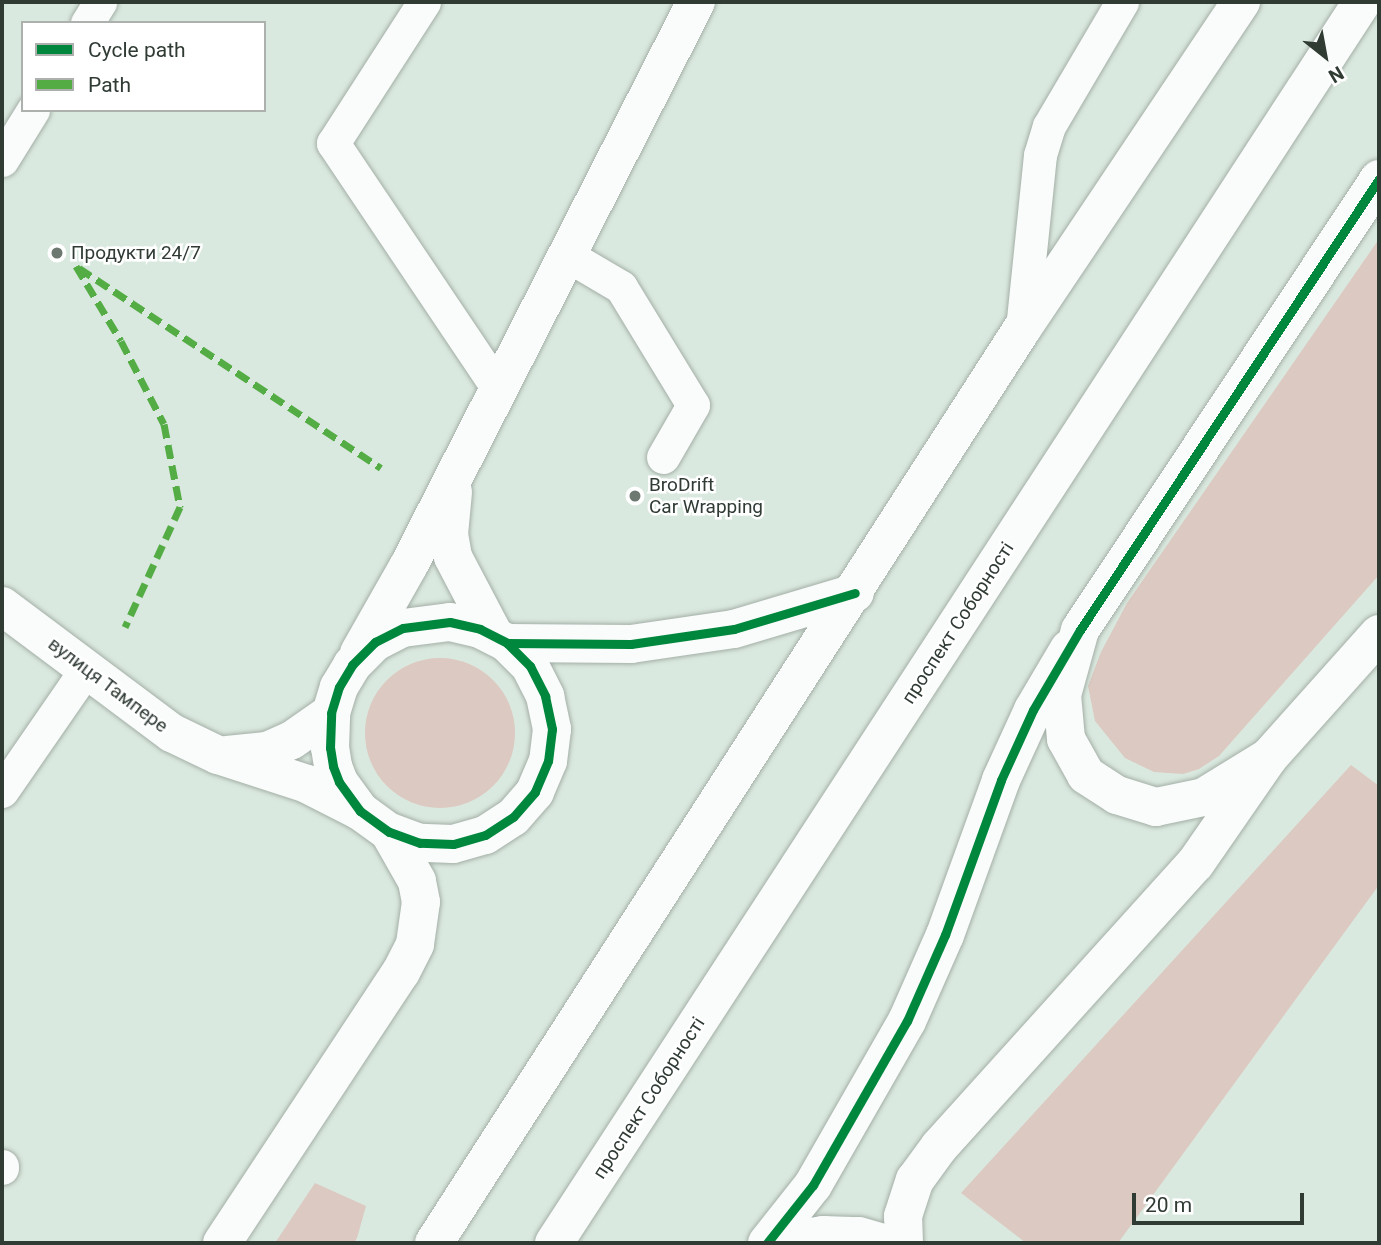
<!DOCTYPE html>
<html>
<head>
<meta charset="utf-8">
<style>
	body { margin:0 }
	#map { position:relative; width:1381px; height:1245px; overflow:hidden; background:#dae9df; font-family:Roboto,sans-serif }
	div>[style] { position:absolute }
	.green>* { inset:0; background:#dcc9c1 }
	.round { border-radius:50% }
	.roads { filter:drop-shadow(0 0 2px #a4afa7) drop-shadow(0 0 2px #a4afa7) }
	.service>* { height:33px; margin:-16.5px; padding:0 16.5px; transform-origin:16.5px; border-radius:16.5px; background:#f9fcfa }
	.minor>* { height:38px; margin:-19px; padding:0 19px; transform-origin:19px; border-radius:19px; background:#f9fcfa }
	.tertiary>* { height:38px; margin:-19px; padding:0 19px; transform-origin:19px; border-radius:19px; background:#f9fcfa }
	.trunk>* { height:38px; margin:-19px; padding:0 19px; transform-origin:19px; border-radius:19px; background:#f9fcfa }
	.quiet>* { height:7px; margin-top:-3.5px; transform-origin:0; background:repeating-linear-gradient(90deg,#54ac45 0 14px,transparent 0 21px) }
	.cycleway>* { height:9px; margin:-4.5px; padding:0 4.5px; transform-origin:4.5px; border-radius:4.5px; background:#00873e }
	.dots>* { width:19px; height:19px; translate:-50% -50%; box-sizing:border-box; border:4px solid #fff; border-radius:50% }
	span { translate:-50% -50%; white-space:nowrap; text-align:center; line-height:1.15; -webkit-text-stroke:5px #fff; paint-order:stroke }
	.poi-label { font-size:19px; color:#303b34 }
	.left { translate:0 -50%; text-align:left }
	.street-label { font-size:19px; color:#303b34 }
	.frame { position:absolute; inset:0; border:4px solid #303b34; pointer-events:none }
	.legend { position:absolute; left:21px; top:21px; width:245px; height:91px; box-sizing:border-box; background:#fff; border:2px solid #acb1ae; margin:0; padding:9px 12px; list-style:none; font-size:21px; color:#303b34 }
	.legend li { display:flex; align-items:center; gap:14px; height:35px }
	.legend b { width:35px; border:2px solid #acb1ae }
	.north { position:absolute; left:1290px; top:21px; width:70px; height:70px; -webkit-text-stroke:5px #fff; paint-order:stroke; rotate:149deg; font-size:19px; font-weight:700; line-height:28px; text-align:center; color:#303b34 }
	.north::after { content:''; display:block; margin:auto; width:24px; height:32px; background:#303b34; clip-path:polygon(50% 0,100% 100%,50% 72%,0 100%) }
	.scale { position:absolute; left:1132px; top:1193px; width:172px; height:32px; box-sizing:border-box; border:4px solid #303b34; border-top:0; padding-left:9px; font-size:21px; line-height:24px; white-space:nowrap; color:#303b34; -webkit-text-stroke:5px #fff; paint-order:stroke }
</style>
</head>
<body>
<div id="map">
	<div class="green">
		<i style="clip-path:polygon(1379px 239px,1379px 575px,1219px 756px,1199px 769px,1183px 774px,1154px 772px,1125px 758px,1095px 721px,1088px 686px,1101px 652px,1127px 603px)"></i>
		<i class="round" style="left:365px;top:658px;width:150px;height:150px"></i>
		<i style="clip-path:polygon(1351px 765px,1379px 786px,1379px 885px,1118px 1243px,1026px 1243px,961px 1193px)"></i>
		<i style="clip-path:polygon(315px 1183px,366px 1206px,357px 1238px,354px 1243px,275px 1243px)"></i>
	</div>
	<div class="roads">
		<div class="service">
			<i style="left:424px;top:2px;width:168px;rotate:122.8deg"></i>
			<i style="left:333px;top:143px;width:296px;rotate:56.1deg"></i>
			<i style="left:87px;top:23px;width:25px;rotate:-58deg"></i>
			<i style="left:2px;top:160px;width:59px;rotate:-58.2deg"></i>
			<i style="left:565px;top:254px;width:65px;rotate:30.5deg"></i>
			<i style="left:621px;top:287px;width:138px;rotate:58.6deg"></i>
			<i style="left:693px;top:405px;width:60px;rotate:120deg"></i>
			<i style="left:1022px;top:329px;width:175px;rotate:-84.1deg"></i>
			<i style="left:1040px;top:155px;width:30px;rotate:-73deg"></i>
			<i style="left:1049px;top:126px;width:144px;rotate:-59.5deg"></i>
			<i style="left:2px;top:791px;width:150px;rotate:-55.4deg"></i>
			<i style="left:2px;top:1166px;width:2px;rotate:90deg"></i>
		</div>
		<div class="minor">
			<i style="left:2px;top:606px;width:212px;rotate:36.8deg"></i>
			<i style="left:172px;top:733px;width:51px;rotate:25.6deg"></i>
			<i style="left:218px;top:755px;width:94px;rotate:18deg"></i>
			<i style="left:307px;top:784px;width:59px;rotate:27deg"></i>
			<i style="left:227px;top:755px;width:40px;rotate:-5.7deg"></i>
			<i style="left:267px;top:751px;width:27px;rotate:-24deg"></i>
			<i style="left:292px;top:740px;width:47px;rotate:-34.7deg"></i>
			<i style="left:222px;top:1243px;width:325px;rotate:-56.6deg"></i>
			<i style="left:401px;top:972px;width:31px;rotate:-63deg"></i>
			<i style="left:415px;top:944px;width:42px;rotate:-81.9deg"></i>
			<i style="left:421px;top:902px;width:21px;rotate:-101deg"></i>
			<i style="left:417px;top:881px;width:56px;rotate:-119.7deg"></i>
			<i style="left:767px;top:1243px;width:74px;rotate:-51.6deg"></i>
			<i style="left:813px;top:1185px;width:189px;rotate:-60.2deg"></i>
			<i style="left:907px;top:1021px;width:94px;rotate:-66.2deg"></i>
			<i style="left:945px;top:935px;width:165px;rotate:-70.1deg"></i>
			<i style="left:1001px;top:780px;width:77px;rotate:-65.4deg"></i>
			<i style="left:1033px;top:710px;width:71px;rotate:-59.5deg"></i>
			<i style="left:772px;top:1243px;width:52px;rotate:-8.9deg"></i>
			<i style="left:823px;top:1235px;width:36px;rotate:2deg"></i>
			<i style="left:859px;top:1236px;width:26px;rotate:16deg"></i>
			<i style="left:904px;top:1243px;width:27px;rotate:-92deg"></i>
			<i style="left:903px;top:1216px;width:38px;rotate:-72deg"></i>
			<i style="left:915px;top:1180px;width:41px;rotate:-54deg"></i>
			<i style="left:939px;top:1147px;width:382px;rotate:-47.9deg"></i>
			<i style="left:1195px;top:864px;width:130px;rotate:-55.3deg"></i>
		</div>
		<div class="tertiary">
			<i style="left:1379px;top:179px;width:541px;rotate:123.54deg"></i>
			<i style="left:1080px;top:630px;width:67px;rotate:105.5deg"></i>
			<i style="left:1062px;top:695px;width:44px;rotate:84.8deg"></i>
			<i style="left:1066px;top:739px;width:41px;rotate:60.9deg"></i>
			<i style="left:1086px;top:775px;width:37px;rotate:33deg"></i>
			<i style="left:1117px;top:795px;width:41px;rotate:17.1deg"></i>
			<i style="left:1156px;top:807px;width:49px;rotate:-11.8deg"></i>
			<i style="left:1204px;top:797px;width:76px;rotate:-31.6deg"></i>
			<i style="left:1269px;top:757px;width:165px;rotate:-48.2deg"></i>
			<i style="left:453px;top:492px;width:42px;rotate:95.4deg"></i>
			<i style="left:449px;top:534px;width:23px;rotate:80deg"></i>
			<i style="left:453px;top:557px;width:88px;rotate:62.3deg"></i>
			<i style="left:507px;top:643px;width:33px;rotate:45deg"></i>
			<i style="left:530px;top:666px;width:34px;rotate:63deg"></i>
			<i style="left:545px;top:696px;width:34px;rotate:78deg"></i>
			<i style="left:552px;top:729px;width:32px;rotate:97deg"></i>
			<i style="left:548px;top:761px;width:34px;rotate:113deg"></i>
			<i style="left:535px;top:792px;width:33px;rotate:131deg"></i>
			<i style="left:513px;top:817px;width:33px;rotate:147deg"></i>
			<i style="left:485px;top:835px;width:33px;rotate:164deg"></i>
			<i style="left:453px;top:844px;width:33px;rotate:-178deg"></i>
			<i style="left:420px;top:843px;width:33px;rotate:-160deg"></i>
			<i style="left:389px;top:832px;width:36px;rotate:-144deg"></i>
			<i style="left:360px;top:811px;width:36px;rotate:-126deg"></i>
			<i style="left:339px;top:782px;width:17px;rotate:-111deg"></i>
			<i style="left:333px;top:766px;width:18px;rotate:-99deg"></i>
			<i style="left:330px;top:748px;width:35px;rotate:-88deg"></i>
			<i style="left:331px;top:713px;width:27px;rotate:-73deg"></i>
			<i style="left:339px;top:687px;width:26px;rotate:-59deg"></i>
			<i style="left:352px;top:665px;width:33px;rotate:-45deg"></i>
			<i style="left:375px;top:642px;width:31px;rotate:-27deg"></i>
			<i style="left:403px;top:628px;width:47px;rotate:-7.3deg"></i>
			<i style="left:450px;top:622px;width:31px;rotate:13deg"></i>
			<i style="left:480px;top:629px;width:30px;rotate:27deg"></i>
			<i style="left:507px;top:643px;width:124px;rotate:0.5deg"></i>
			<i style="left:631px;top:644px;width:104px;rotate:-8.3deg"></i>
			<i style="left:734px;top:629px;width:126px;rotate:-16.6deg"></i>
			<i style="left:359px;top:653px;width:101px;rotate:-60.4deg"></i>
			<i style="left:409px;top:565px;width:632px;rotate:-62.99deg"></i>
		</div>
		<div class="trunk">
			<i style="left:434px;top:1243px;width:1087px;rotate:-57.25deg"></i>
			<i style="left:1022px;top:329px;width:394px;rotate:-56.2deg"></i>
			<i style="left:554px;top:1243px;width:1481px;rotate:-56.93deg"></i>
		</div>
	</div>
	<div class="quiet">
		<i style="left:76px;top:266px;width:87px;rotate:59deg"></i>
		<i style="left:121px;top:341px;width:93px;rotate:62.6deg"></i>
		<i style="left:164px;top:424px;width:85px;rotate:79.1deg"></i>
		<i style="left:180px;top:507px;width:132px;rotate:114.6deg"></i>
		<i style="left:79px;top:268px;width:362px;rotate:33.5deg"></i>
	</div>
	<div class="cycleway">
		<i style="left:507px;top:643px;width:33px;rotate:45deg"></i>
		<i style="left:530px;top:666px;width:34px;rotate:63deg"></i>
		<i style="left:545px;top:696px;width:34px;rotate:78deg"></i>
		<i style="left:552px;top:729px;width:32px;rotate:97deg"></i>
		<i style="left:548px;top:761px;width:34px;rotate:113deg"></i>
		<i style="left:535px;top:792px;width:33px;rotate:131deg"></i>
		<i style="left:513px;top:817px;width:33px;rotate:147deg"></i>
		<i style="left:485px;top:835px;width:33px;rotate:164deg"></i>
		<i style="left:453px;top:844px;width:33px;rotate:-178deg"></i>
		<i style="left:420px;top:843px;width:33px;rotate:-160deg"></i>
		<i style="left:389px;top:832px;width:36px;rotate:-144deg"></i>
		<i style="left:360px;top:811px;width:36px;rotate:-126deg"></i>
		<i style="left:339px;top:782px;width:17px;rotate:-111deg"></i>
		<i style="left:333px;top:766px;width:18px;rotate:-99deg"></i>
		<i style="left:330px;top:748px;width:35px;rotate:-88deg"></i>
		<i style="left:331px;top:713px;width:27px;rotate:-73deg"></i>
		<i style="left:339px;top:687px;width:26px;rotate:-59deg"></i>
		<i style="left:352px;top:665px;width:33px;rotate:-45deg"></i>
		<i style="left:375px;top:642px;width:31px;rotate:-27deg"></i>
		<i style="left:403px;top:628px;width:47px;rotate:-7.3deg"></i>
		<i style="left:450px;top:622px;width:31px;rotate:13deg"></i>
		<i style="left:480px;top:629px;width:30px;rotate:27deg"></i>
		<i style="left:507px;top:643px;width:124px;rotate:0.5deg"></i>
		<i style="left:631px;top:644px;width:104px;rotate:-8.3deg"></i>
		<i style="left:734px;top:629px;width:126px;rotate:-16.6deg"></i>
		<i style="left:767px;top:1243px;width:74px;rotate:-51.6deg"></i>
		<i style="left:813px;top:1185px;width:189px;rotate:-60.2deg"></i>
		<i style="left:907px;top:1021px;width:94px;rotate:-66.2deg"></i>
		<i style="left:945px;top:935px;width:165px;rotate:-70.1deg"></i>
		<i style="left:1001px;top:780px;width:77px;rotate:-65.4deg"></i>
		<i style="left:1033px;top:710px;width:93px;rotate:-59.6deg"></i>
		<i style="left:1080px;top:630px;width:541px;rotate:-56.46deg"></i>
	</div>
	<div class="dots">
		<i style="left:57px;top:253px;background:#6c7870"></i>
		<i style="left:635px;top:496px;background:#6c7870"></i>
	</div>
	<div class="poi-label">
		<span class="left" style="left:71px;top:253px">Продукти 24/7</span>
		<span class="left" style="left:649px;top:496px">BroDrift<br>Car Wrapping</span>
	</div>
	<div class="street-label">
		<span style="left:958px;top:623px;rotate:-57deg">проспект Соборності</span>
		<span style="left:108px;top:685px;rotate:37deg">вулиця Тампере</span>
		<span style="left:649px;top:1098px;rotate:-57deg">проспект Соборності</span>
	</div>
	<div class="frame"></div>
	<ul class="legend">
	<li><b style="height:9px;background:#00873e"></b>Cycle path</li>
	<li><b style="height:9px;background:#54ac45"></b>Path</li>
	</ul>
	<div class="north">N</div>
	<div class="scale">20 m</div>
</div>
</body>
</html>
